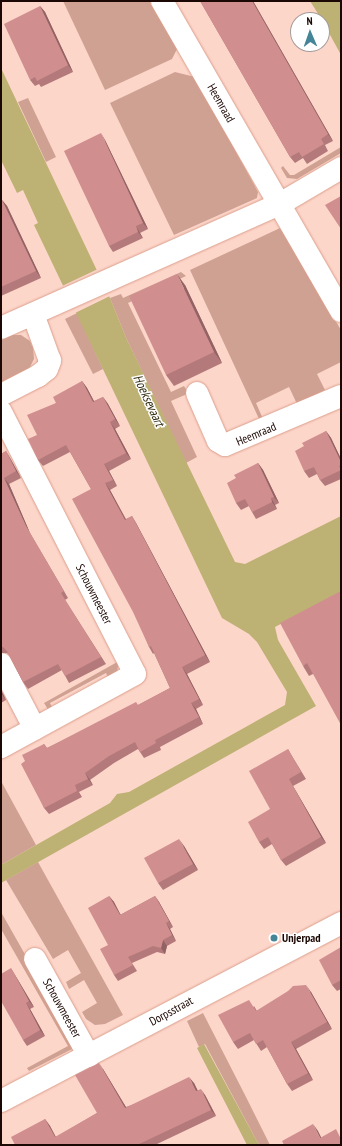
<!DOCTYPE html>
<html>
<head>
<meta charset="utf-8">
<style>
	body { margin:0 }
	#map { position:relative; width:342px; height:1146px; overflow:hidden; background:#fdd6ca; font-family:"PT Sans Narrow",sans-serif }
	div>[style] { position:absolute }
	.green>* { inset:0; background:#cfa192 }
	.water>* { inset:0; background:#bdb174 }
	.pier>* { inset:0; background:#fdd6ca }
	.roads { filter:drop-shadow(0 0 1px #db9f8c) drop-shadow(0 0 1px #db9f8c) }
	.minor>* { height:22px; margin:-11px; padding:0 11px; transform-origin:11px; border-radius:11px; background:#fff }
	.wall>* { inset:0; background:#b47a7b }
	.shaded-wall>* { inset:0; background:#926364 }
	.building>* { inset:0; background:#d18e8f }
	.dots>* { width:11px; height:11px; translate:-50% -50%; box-sizing:border-box; border:2px solid #fff; border-radius:50% }
	span { translate:-50% -50%; white-space:nowrap; text-align:center; line-height:1.15; -webkit-text-stroke:3px #fff; paint-order:stroke }
	.street-label { font-size:12px; color:#1b0703 }
	.poi-label { font-size:12px; color:#1b0703; font-weight:700 }
	.left { translate:0 -50%; text-align:left }
	.water-label { font-size:13px; color:#322d11; font-style:italic }
	.frame { position:absolute; inset:0; border:2px solid #1b0703; pointer-events:none }
	.north { position:absolute; left:290px; top:12px; width:40px; height:40px; box-sizing:border-box; background:#fff; border:1px solid #a49c9a; border-radius:50%; rotate:358deg; font-size:11px; font-weight:700; line-height:16px; text-align:center; color:#1b0703 }
	.north::after { content:''; display:block; margin:auto; width:14px; height:18px; background:#448598; clip-path:polygon(50% 0,100% 100%,50% 72%,0 100%) }
</style>
</head>
<body>
<div id="map">
	<div class="green">
		<i style="clip-path:polygon(63px 1px,151px 1px,178px 47px,172px 59px,105px 90px)"></i>
		<i style="clip-path:polygon(175px 72px,195px 77px,258px 192px,257px 198px,174px 235px,110px 103px)"></i>
		<i style="clip-path:polygon(28px 98px,56px 157px,46px 162px,18px 102px)"></i>
		<i style="clip-path:polygon(341px 147px,341px 153px,297px 179px,287px 178px,281px 168px,283px 166px,290px 175px,294px 175px)"></i>
		<i style="clip-path:polygon(280px 228px,341px 330px,341px 362px,317px 374px,325px 390px,297px 404px,289px 387px,256px 403px,263px 419px,260px 421px,190px 270px)"></i>
		<i style="clip-path:polygon(181px 272px,186px 276px,128px 303px,171px 392px,184px 386px,187px 391px,187px 394px,171px 401px,197px 457px,186px 463px,127px 340px,110px 298px,121px 294px,123px 298px)"></i>
		<i style="clip-path:polygon(77px 313px,103px 369px,93px 374px,65px 319px)"></i>
		<i style="clip-path:polygon(10px 335px,21px 335px,30px 341px,33px 348px,34px 359px,29px 369px,1px 387px,1px 338px)"></i>
		<i style="clip-path:polygon(119px 661px,117px 672px,109px 679px,106px 673px,50px 703px,53px 709px,49px 711px,44px 703px)"></i>
		<i style="clip-path:polygon(1px 781px,36px 845px,1px 865px)"></i>
		<i style="clip-path:polygon(38px 862px,123px 1015px,105px 1024px,95px 1025px,86px 1019px,82px 1012px,97px 1003px,84px 980px,69px 989px,66px 982px,81px 973px,68px 950px,53px 959px,6px 880px)"></i>
		<i style="clip-path:polygon(1px 912px,74px 1041px,72px 1049px,29px 1071px,27px 1068px,68px 1046px,1px 929px)"></i>
		<i style="clip-path:polygon(203px 1013px,245px 1095px,270px 1145px,259px 1145px,205px 1044px,199px 1047px,187px 1021px)"></i>
	</div>
	<div class="water">
		<i style="clip-path:polygon(310px 1px,341px 1px,341px 55px,322px 20px)"></i>
		<i style="clip-path:polygon(1px 68px,110px 298px,127px 340px,235px 562px,245px 564px,341px 516px,341px 592px,275px 627px,278px 640px,316px 706px,1px 883px,1px 865px,110px 803px,117px 794px,129px 792px,285px 705px,287px 692px,257px 642px,249px 634px,222px 618px,34px 225px,38px 223px,23px 190px,17px 193px,1px 160px)"></i>
		<i style="clip-path:polygon(204px 1044px,247px 1123px,259px 1145px,247px 1145px,197px 1048px)"></i>
	</div>
	<div class="pier">
		<i style="clip-path:polygon(98px 269px,110px 296px,75px 313px,62px 286px)"></i>
	</div>
	<div class="roads">
		<div class="minor">
			<i style="left:162px;top:1px;width:358px;rotate:60deg"></i>
			<i style="left:1px;top:328px;width:305px;rotate:-24deg"></i>
			<i style="left:280px;top:204px;width:71px;rotate:-30.5deg"></i>
			<i style="left:197px;top:393px;width:52px;rotate:66.4deg"></i>
			<i style="left:218px;top:441px;width:8px;rotate:30deg"></i>
			<i style="left:225px;top:445px;width:126px;rotate:-22.9deg"></i>
			<i style="left:1px;top:395px;width:42px;rotate:-27.2deg"></i>
			<i style="left:38px;top:376px;width:11px;rotate:-38deg"></i>
			<i style="left:47px;top:369px;width:9px;rotate:-69deg"></i>
			<i style="left:50px;top:361px;width:50px;rotate:-109.9deg"></i>
			<i style="left:1px;top:412px;width:294px;rotate:62.9deg"></i>
			<i style="left:135px;top:674px;width:153px;rotate:151.4deg"></i>
			<i style="left:1px;top:664px;width:73px;rotate:62.4deg"></i>
			<i style="left:35px;top:959px;width:111px;rotate:60.9deg"></i>
			<i style="left:1px;top:1101px;width:384px;rotate:-27.6deg"></i>
		</div>
	</div>
	<div class="wall">
		<i style="clip-path:polygon(200px 1px,253px 1px,333px 141px,325px 145px,328px 151px,307px 164px,303px 158px,295px 163px,290px 157px)"></i>
		<i style="clip-path:polygon(40px 6px,45px 12px,73px 72px,41px 87px,39px 84px,35px 86px,30px 80px)"></i>
		<i style="clip-path:polygon(105px 140px,148px 229px,140px 233px,143px 238px,113px 252px,109px 246px)"></i>
		<i style="clip-path:polygon(1px 200px,2px 200px,7px 206px,41px 278px,1px 296px)"></i>
		<i style="clip-path:polygon(185px 285px,222px 363px,174px 386px,166px 375px)"></i>
		<i style="clip-path:polygon(82px 381px,87px 388px,94px 401px,103px 397px,108px 404px,120px 426px,115px 429px,131px 459px,109px 471px,117px 486px,110px 490px,126px 519px,132px 516px,136px 523px,210px 662px,187px 674px,203px 705px,196px 709px,203px 724px,160px 747px,161px 750px,144px 758px,138px 749px,114px 763px,90px 780px,93px 785px,79px 792px,82px 797px,49px 814px,44px 808px,25px 761px,44px 744px,47px 748px,138px 705px,170px 688px,154px 653px,153px 654px,149px 647px,91px 489px,70px 452px,43px 466px,38px 460px,37px 435px,56px 403px)"></i>
		<i style="clip-path:polygon(326px 431px,331px 438px,341px 459px,341px 479px,325px 486px,320px 480px,317px 474px,309px 478px,304px 471px,304px 446px)"></i>
		<i style="clip-path:polygon(6px 451px,10px 458px,21px 478px,9px 484px,30px 533px,68px 598px,65px 600px,106px 664px,69px 683px,62px 670px,28px 689px,23px 682px,9px 655px,7px 653px,1px 653px,1px 454px)"></i>
		<i style="clip-path:polygon(258px 463px,263px 470px,279px 503px,275px 505px,277px 509px,256px 519px,252px 512px,249px 506px,241px 510px,236px 503px,236px 478px)"></i>
		<i style="clip-path:polygon(341px 591px,313px 674px,309px 676px,303px 666px)"></i>
		<i style="clip-path:polygon(1px 690px,6px 700px,1px 703px)"></i>
		<i style="clip-path:polygon(288px 749px,292px 756px,306px 779px,293px 786px,326px 843px,286px 866px,281px 860px,272px 844px,264px 849px,259px 842px,270px 809px)"></i>
		<i style="clip-path:polygon(184px 846px,198px 870px,163px 890px,158px 883px)"></i>
		<i style="clip-path:polygon(109px 896px,114px 902px,120px 915px,155px 896px,159px 902px,173px 927px,170px 929px,176px 941px,167px 946px,165px 954px,157px 952px,132px 963px,137px 971px,118px 981px,114px 975px,108px 945px)"></i>
		<i style="clip-path:polygon(341px 947px,341px 989px,337px 991px,332px 985px)"></i>
		<i style="clip-path:polygon(11px 968px,15px 975px,34px 1007px,30px 1009px,45px 1036px,27px 1046px,23px 1040px)"></i>
		<i style="clip-path:polygon(311px 992px,332px 1029px,296px 1049px,313px 1080px,292px 1091px,287px 1084px,267px 1047px,261px 1051px,254px 1040px,238px 1049px,233px 1042px,254px 1006px,257px 1011px)"></i>
		<i style="clip-path:polygon(103px 1069px,126px 1107px,194px 1083px,197px 1090px,205px 1095px,216px 1116px,155px 1145px,15px 1145px,45px 1119px,50px 1126px,56px 1137px,97px 1113px)"></i>
	</div>
	<div class="shaded-wall">
		<i style="clip-path:polygon(252px 1px,253px 1px,333px 141px,328px 134px)"></i>
		<i style="clip-path:polygon(40px 6px,45px 12px,73px 72px,68px 65px)"></i>
		<i style="clip-path:polygon(101px 133px,105px 140px,148px 229px,143px 223px)"></i>
		<i style="clip-path:polygon(2px 200px,7px 206px,41px 278px,36px 271px)"></i>
		<i style="clip-path:polygon(136px 226px,140px 233px,143px 238px,138px 232px)"></i>
		<i style="clip-path:polygon(177px 274px,185px 285px,222px 363px,214px 352px)"></i>
		<i style="clip-path:polygon(82px 381px,87px 388px,98px 409px,93px 402px)"></i>
		<i style="clip-path:polygon(103px 397px,108px 404px,120px 426px,115px 419px)"></i>
		<i style="clip-path:polygon(110px 422px,115px 429px,131px 459px,126px 453px)"></i>
		<i style="clip-path:polygon(326px 431px,331px 438px,341px 459px,341px 462px)"></i>
		<i style="clip-path:polygon(6px 451px,10px 458px,21px 478px,16px 471px)"></i>
		<i style="clip-path:polygon(258px 463px,263px 470px,279px 503px,274px 497px)"></i>
		<i style="clip-path:polygon(104px 464px,109px 471px,117px 486px,113px 480px)"></i>
		<i style="clip-path:polygon(4px 478px,9px 484px,30px 533px,68px 598px,64px 591px,26px 526px)"></i>
		<i style="clip-path:polygon(105px 483px,110px 490px,129px 526px,125px 520px)"></i>
		<i style="clip-path:polygon(271px 498px,275px 505px,277px 509px,272px 502px)"></i>
		<i style="clip-path:polygon(132px 516px,136px 523px,210px 662px,205px 655px)"></i>
		<i style="clip-path:polygon(182px 667px,187px 674px,203px 705px,199px 699px)"></i>
		<i style="clip-path:polygon(1px 690px,6px 700px,1px 693px)"></i>
		<i style="clip-path:polygon(191px 703px,196px 709px,203px 724px)"></i>
		<i style="clip-path:polygon(85px 773px,90px 780px,93px 785px,88px 779px)"></i>
		<i style="clip-path:polygon(289px 779px,293px 786px,326px 843px,321px 837px)"></i>
		<i style="clip-path:polygon(179px 839px,184px 846px,198px 870px,193px 864px)"></i>
		<i style="clip-path:polygon(109px 896px,114px 902px,124px 921px,120px 915px)"></i>
		<i style="clip-path:polygon(155px 896px,159px 902px,173px 927px,169px 921px)"></i>
		<i style="clip-path:polygon(166px 923px,170px 929px,176px 941px,172px 935px)"></i>
		<i style="clip-path:polygon(163px 940px,167px 946px,165px 954px,161px 948px)"></i>
		<i style="clip-path:polygon(11px 968px,15px 975px,34px 1007px,29px 1001px)"></i>
		<i style="clip-path:polygon(306px 985px,311px 992px,332px 1029px,327px 1022px)"></i>
		<i style="clip-path:polygon(26px 1003px,30px 1009px,45px 1036px,40px 1030px)"></i>
		<i style="clip-path:polygon(291px 1042px,296px 1049px,313px 1080px,308px 1073px)"></i>
		<i style="clip-path:polygon(99px 1063px,103px 1069px,130px 1114px,125px 1108px)"></i>
		<i style="clip-path:polygon(189px 1077px,194px 1083px,201px 1097px,196px 1091px)"></i>
		<i style="clip-path:polygon(201px 1089px,205px 1095px,216px 1116px,211px 1110px)"></i>
		<i style="clip-path:polygon(45px 1119px,50px 1126px,59px 1144px,55px 1137px)"></i>
		<i style="clip-path:polygon(313px 1124px,318px 1131px,325px 1145px,320px 1138px)"></i>
	</div>
	<div class="building">
		<i style="clip-path:polygon(200px 1px,252px 1px,328px 134px,321px 139px,324px 144px,302px 157px,299px 152px,290px 157px)"></i>
		<i style="clip-path:polygon(40px 6px,68px 65px,37px 81px,35px 77px,30px 80px,4px 24px)"></i>
		<i style="clip-path:polygon(101px 133px,143px 223px,136px 226px,138px 232px,109px 246px,64px 151px)"></i>
		<i style="clip-path:polygon(341px 196px,341px 229px,325px 205px)"></i>
		<i style="clip-path:polygon(1px 200px,2px 200px,36px 271px,1px 287px)"></i>
		<i style="clip-path:polygon(177px 274px,214px 352px,166px 375px,129px 296px)"></i>
		<i style="clip-path:polygon(82px 381px,93px 402px,103px 397px,115px 419px,110px 422px,126px 453px,104px 464px,113px 480px,105px 483px,125px 520px,132px 516px,205px 655px,182px 667px,199px 699px,191px 703px,199px 717px,155px 740px,156px 743px,140px 752px,135px 742px,109px 756px,85px 773px,88px 779px,75px 785px,77px 791px,44px 808px,21px 764px,25px 761px,22px 755px,44px 744px,47px 748px,136px 702px,138px 705px,170px 688px,151px 646px,149px 647px,133px 612px,72px 499px,91px 489px,66px 445px,38px 460px,28px 439px,37px 435px,27px 415px,56px 403px,53px 397px)"></i>
		<i style="clip-path:polygon(326px 431px,341px 462px,341px 465px,339px 466px,341px 470px,320px 480px,314px 467px,304px 471px,295px 451px,304px 446px,302px 443px)"></i>
		<i style="clip-path:polygon(6px 451px,16px 471px,4px 478px,26px 526px,64px 591px,61px 593px,101px 657px,65px 676px,58px 664px,23px 682px,7px 651px,3px 647px,1px 647px,1px 454px)"></i>
		<i style="clip-path:polygon(258px 463px,274px 497px,271px 498px,272px 502px,252px 512px,245px 499px,236px 503px,227px 483px,236px 478px,234px 475px)"></i>
		<i style="clip-path:polygon(341px 591px,341px 725px,307px 663px,303px 666px,280px 623px)"></i>
		<i style="clip-path:polygon(288px 749px,301px 772px,289px 779px,321px 837px,281px 860px,268px 837px,259px 842px,248px 822px,270px 809px,249px 771px)"></i>
		<i style="clip-path:polygon(179px 839px,193px 864px,158px 883px,144px 858px)"></i>
		<i style="clip-path:polygon(109px 896px,120px 915px,155px 896px,169px 921px,166px 923px,172px 935px,163px 940px,161px 948px,153px 946px,128px 957px,133px 965px,114px 975px,100px 949px,108px 945px,88px 908px)"></i>
		<i style="clip-path:polygon(341px 947px,341px 980px,332px 985px,319px 960px)"></i>
		<i style="clip-path:polygon(11px 968px,29px 1001px,26px 1003px,40px 1030px,23px 1040px,1px 1001px,1px 974px)"></i>
		<i style="clip-path:polygon(306px 985px,327px 1022px,291px 1042px,308px 1073px,287px 1084px,263px 1040px,256px 1044px,250px 1033px,233px 1042px,218px 1015px,249px 1000px,256px 1011px,288px 991px,293px 986px)"></i>
		<i style="clip-path:polygon(99px 1063px,125px 1108px,189px 1077px,196px 1091px,201px 1089px,211px 1110px,137px 1145px,15px 1145px,11px 1137px,45px 1119px,55px 1137px,97px 1113px,75px 1075px)"></i>
		<i style="clip-path:polygon(313px 1124px,320px 1138px,336px 1129px,341px 1139px,341px 1145px,284px 1145px,282px 1141px)"></i>
	</div>
	<div class="dots">
		<i style="left:274px;top:938px;background:#448598"></i>
	</div>
	<div class="street-label">
		<span style="left:221px;top:103px;rotate:60deg">Heemraad</span>
		<span style="left:256px;top:434px;rotate:-23deg">Heemraad</span>
		<span style="left:94px;top:594px;rotate:63deg">Schouwmeester</span>
		<span style="left:62px;top:1008px;rotate:61deg">Schouwmeester</span>
		<span style="left:171px;top:1011px;rotate:-29deg">Dorpsstraat</span>
	</div>
	<div class="poi-label">
		<span class="left" style="left:282px;top:938px">Unjerpad</span>
	</div>
	<div class="water-label">
		<span style="left:148px;top:401px;rotate:65deg">Hoeksevaart</span>
	</div>
	<div class="frame"></div>
	<div class="north">N</div>
</div>
</body>
</html>
